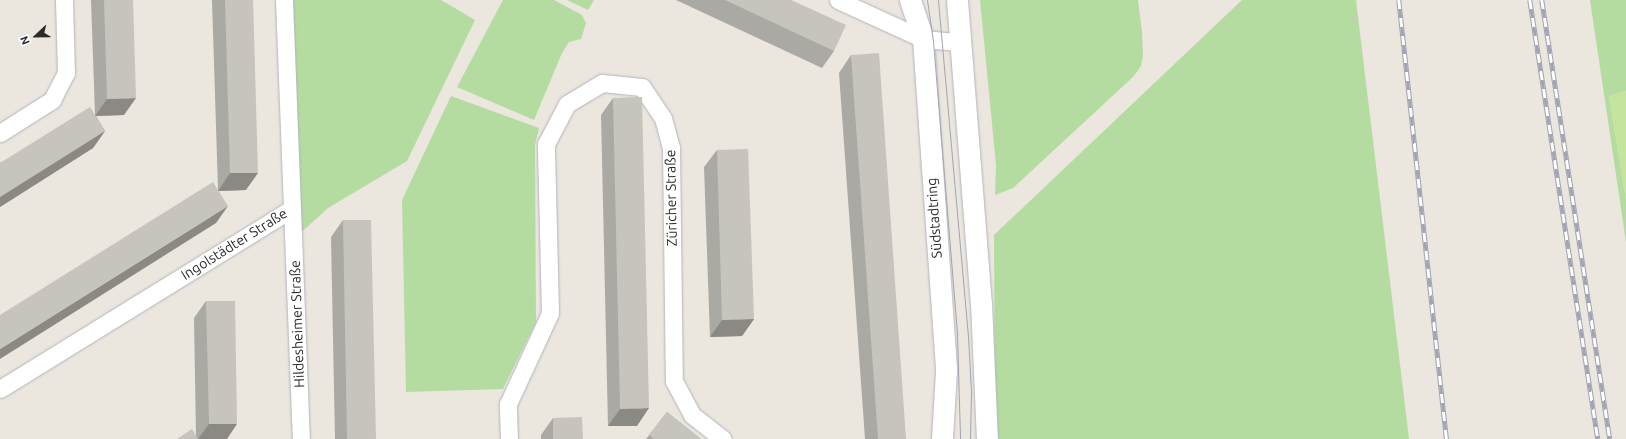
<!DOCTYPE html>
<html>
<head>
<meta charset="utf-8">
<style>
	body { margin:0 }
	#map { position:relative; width:1626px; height:439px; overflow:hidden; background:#ebe6de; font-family:Ubuntu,sans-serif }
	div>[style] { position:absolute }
	.green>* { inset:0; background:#b4dca0 }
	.pitch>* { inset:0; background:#c4e39d }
	.roads { filter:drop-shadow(0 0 1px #b2b4bd) drop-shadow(0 0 1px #b2b4bd) }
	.minor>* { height:17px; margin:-8.5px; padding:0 8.5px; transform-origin:8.5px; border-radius:8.5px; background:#fff }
	.tertiary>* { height:21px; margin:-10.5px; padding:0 10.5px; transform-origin:10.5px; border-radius:10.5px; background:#fff }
	.tram>* { height:1px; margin:-0.5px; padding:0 0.5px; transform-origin:0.5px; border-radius:0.5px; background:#a1a4b3 }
	.rail>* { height:4.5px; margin-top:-2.25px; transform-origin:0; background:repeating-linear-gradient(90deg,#fff 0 9px,#a1a4b3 0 18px); box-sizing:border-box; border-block:1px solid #a1a4b3 }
	.wall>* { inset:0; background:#aba9a3 }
	.shaded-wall>* { inset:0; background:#8b8984 }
	.building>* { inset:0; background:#c7c4bd }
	span { translate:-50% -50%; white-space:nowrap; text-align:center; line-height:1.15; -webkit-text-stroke:3px #fff; paint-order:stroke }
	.street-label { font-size:14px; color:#2b2b2b }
	.north { position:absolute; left:16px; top:16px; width:40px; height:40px; -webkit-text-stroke:3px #fff; paint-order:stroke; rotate:248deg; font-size:11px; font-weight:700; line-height:16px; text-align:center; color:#2b2b2b }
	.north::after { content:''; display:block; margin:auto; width:14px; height:18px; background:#2b2b2b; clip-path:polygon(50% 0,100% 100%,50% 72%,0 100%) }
</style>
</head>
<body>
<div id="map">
	<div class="green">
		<i style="clip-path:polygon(284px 0,441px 0,475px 20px,407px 161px,328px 208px,294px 239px)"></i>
		<i style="clip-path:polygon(503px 0,554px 0,582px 15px,586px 23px,581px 39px,569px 42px,562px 53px,534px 120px,457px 87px)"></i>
		<i style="clip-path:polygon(567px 0,594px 0,588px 10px)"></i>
		<i style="clip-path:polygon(980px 0,1138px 0,1142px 32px,1143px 56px,1141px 66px,1134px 76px,1013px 188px,995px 195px,996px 165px)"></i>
		<i style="clip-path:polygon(1242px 0,1356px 0,1409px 439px,995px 439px,994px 235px)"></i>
		<i style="clip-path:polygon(1590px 0,1626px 0,1626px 91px,1609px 96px,1626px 200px,1626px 242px)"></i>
		<i style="clip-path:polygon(451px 96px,539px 128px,535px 145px,536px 322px,503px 389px,406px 392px,402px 200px)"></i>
	</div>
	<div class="pitch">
		<i style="clip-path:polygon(1626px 91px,1626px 200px,1609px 96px)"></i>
	</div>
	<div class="roads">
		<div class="minor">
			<i style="left:284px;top:0;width:439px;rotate:87.8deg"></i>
			<i style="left:838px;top:0;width:94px;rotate:24.6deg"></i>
			<i style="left:923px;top:39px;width:36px;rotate:5deg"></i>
			<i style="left:0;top:133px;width:62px;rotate:-32.4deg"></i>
			<i style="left:52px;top:100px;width:30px;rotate:-63deg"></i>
			<i style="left:66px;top:73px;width:73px;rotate:-91.6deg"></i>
			<i style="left:0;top:389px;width:341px;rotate:-31.7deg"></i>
			<i style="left:509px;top:439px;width:35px;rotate:-92deg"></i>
			<i style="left:508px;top:404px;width:100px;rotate:-65.2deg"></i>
			<i style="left:550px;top:313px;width:169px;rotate:-91.4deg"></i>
			<i style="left:546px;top:144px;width:45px;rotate:-62.3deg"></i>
			<i style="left:567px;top:104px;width:41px;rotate:-31deg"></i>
			<i style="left:602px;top:83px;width:40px;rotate:5.7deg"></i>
			<i style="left:642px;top:87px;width:37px;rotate:56deg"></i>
			<i style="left:663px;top:118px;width:30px;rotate:75deg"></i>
			<i style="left:671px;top:147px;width:234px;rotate:89.3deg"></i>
			<i style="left:674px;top:381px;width:38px;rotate:62deg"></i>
			<i style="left:692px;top:415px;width:39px;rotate:38deg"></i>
		</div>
		<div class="tertiary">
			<i style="left:910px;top:0;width:41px;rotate:71.6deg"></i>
			<i style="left:923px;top:39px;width:333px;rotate:86deg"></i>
			<i style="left:946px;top:371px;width:68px;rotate:93.4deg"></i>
			<i style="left:957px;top:0;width:304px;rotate:85.5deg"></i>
			<i style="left:981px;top:303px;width:136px;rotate:87.5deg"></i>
		</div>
	</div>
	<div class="tram">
		<i style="left:927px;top:0;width:41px;rotate:81.7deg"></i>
		<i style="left:933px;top:41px;width:295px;rotate:85.3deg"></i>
		<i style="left:957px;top:335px;width:104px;rotate:88.3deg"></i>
		<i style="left:938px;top:0;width:337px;rotate:84.9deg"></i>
		<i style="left:968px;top:336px;width:56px;rotate:86.9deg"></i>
		<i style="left:971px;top:392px;width:47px;rotate:91.2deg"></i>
	</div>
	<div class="rail">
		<i style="left:1399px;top:0;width:442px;rotate:83.8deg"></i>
		<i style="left:1530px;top:0;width:444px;rotate:81.2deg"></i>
		<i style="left:1542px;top:0;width:444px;rotate:81.2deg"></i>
	</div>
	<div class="wall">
		<i style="clip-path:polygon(91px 0,133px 0,124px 115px,96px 116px,105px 131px,93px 148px,0 207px,0 163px,95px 114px)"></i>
		<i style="clip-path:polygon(212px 0,253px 0,246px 190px,218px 191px,216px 223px,218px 190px)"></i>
		<i style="clip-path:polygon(676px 0,791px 0,834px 51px,822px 68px)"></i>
		<i style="clip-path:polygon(851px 55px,906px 439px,865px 439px,839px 73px)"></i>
		<i style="clip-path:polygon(613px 98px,637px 426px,608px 426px,601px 115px)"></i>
		<i style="clip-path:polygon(717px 150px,754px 319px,742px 336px,710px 337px,704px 167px)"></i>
		<i style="clip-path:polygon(343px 220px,376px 439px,335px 439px,331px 237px)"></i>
		<i style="clip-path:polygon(206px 301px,227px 439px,177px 439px,196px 436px,194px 318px)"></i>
		<i style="clip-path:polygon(667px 412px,701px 439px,646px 439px)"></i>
		<i style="clip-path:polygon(553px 418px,583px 439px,541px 439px,541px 435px)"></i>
	</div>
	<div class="shaded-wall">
		<i style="clip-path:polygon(136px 98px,124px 115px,95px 116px,107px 99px)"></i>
		<i style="clip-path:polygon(105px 131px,93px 148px,0 207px,0 197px)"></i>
		<i style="clip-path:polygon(230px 173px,258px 173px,246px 190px,218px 191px)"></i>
		<i style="clip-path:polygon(228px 206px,216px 223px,0 359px,0 349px)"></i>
		<i style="clip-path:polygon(754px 319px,742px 336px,710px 337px,722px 320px)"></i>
		<i style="clip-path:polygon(649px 408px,637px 426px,608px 426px,620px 409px)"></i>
		<i style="clip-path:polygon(209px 424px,237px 424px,227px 439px,198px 439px)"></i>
	</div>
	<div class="building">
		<i style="clip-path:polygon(104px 0,133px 0,136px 98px,107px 99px)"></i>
		<i style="clip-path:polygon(225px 0,253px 0,258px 173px,230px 173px)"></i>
		<i style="clip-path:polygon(725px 0,791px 0,846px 25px,834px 51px)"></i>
		<i style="clip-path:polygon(879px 53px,906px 439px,878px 439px,851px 55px)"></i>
		<i style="clip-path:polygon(642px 97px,649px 408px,620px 409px,613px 98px)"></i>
		<i style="clip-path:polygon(90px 107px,105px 131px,0 197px,0 163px)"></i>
		<i style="clip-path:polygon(748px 149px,754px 319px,722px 320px,717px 150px)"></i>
		<i style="clip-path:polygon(213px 182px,228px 206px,0 349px,0 315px)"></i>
		<i style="clip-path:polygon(343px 220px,371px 220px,376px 439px,347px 439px)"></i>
		<i style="clip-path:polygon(206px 301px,235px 301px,237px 424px,209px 424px)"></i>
		<i style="clip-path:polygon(667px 412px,701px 439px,654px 439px,649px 435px)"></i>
		<i style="clip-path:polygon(582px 417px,583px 439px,553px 439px,553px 418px)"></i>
		<i style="clip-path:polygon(192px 429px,198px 439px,177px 439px)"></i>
	</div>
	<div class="street-label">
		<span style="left:671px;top:198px;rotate:-91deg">Züricher Straße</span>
		<span style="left:934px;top:218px;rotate:-94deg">Südstadtring</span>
		<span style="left:234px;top:244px;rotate:-32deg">Ingolstädter Straße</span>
		<span style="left:297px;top:324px;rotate:-92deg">Hildesheimer Straße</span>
	</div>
	<div class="north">N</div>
</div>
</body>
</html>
